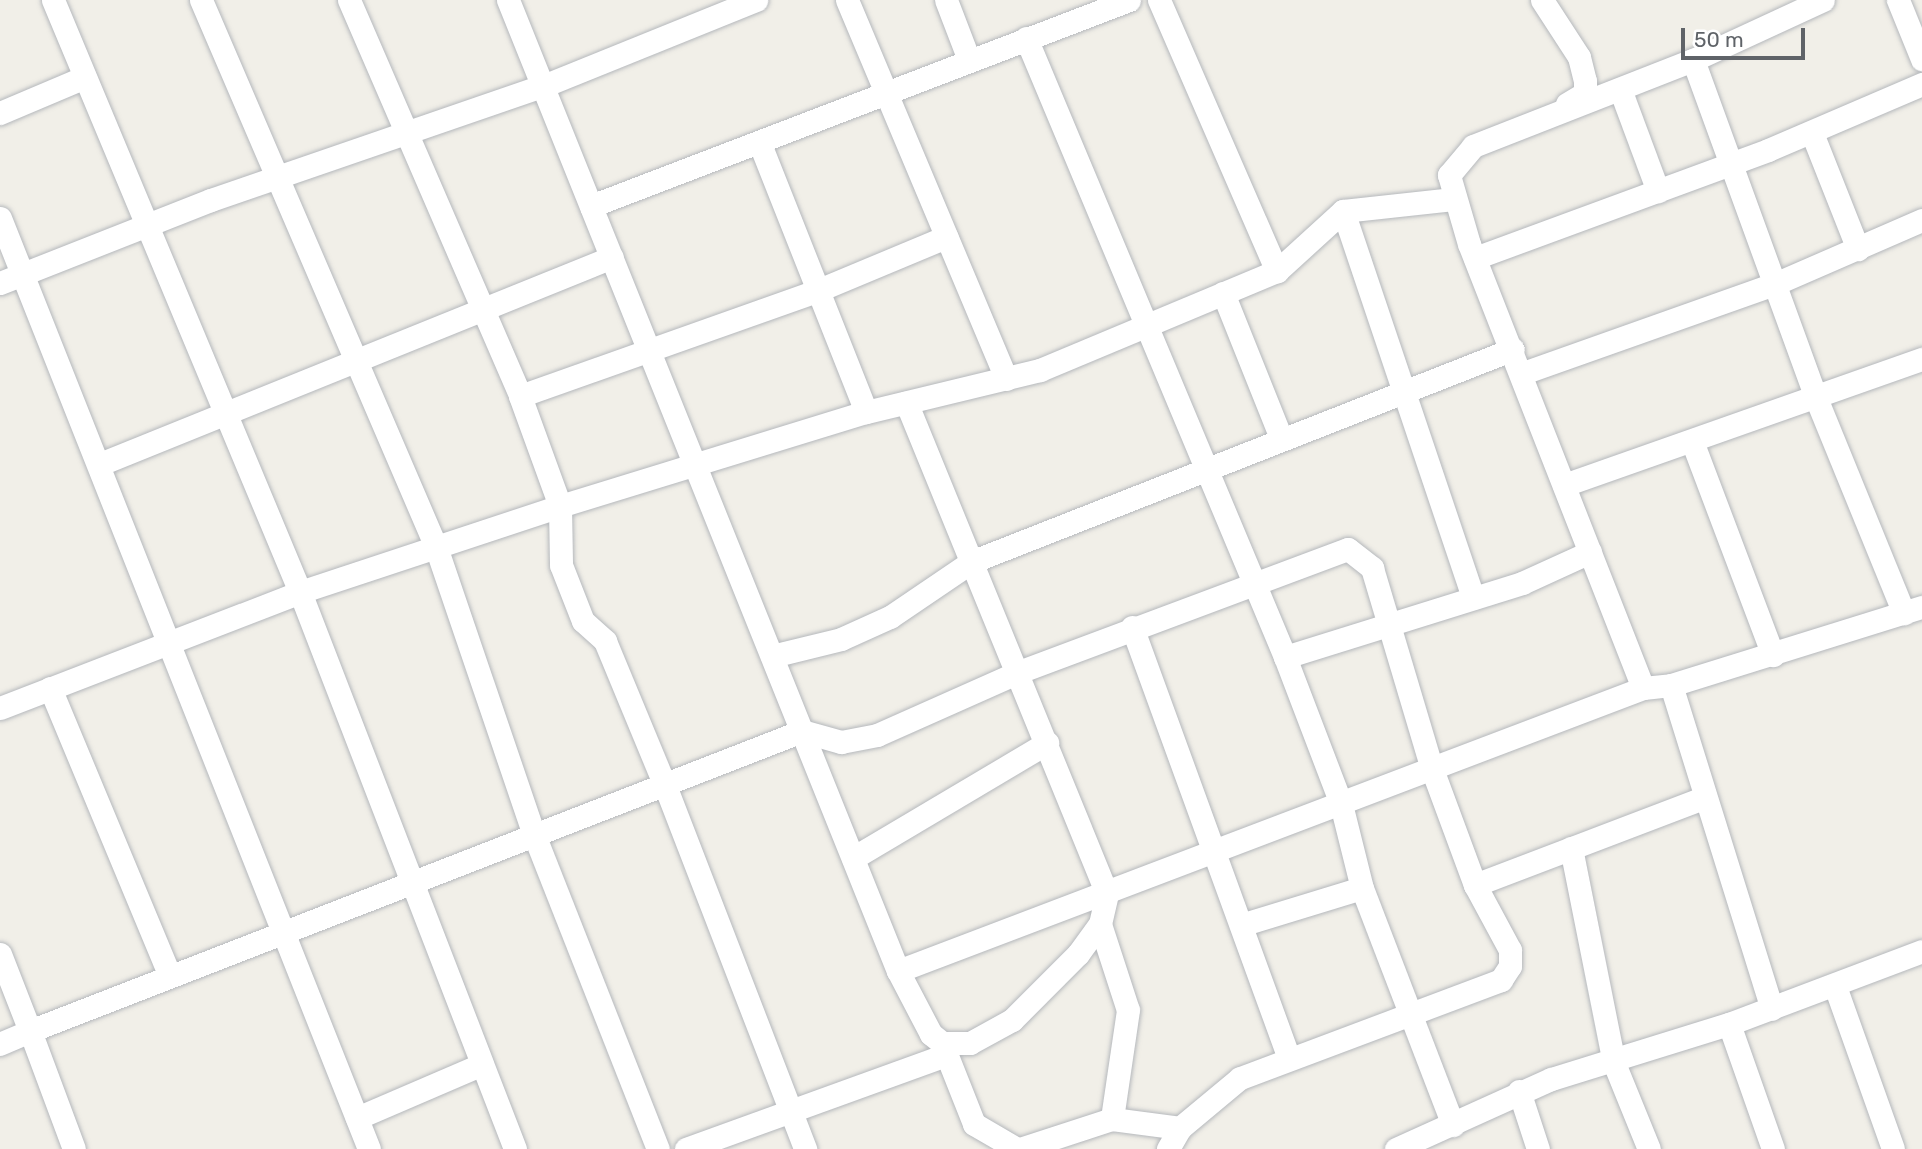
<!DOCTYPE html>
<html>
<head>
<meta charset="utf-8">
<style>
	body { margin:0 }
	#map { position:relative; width:1922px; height:1149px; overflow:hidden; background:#f1efe8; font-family:Rubik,sans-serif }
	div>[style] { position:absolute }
	.roads { filter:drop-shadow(0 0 2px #b5b8bc) drop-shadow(0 0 2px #b5b8bc) }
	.minor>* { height:23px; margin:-11.5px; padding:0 11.5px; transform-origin:11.5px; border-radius:11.5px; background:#fff }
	span { translate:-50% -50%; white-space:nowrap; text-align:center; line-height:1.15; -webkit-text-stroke:5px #fff; paint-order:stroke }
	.scale { position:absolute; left:1681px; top:28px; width:124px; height:32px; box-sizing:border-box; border:4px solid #5f6368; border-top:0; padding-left:9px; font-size:21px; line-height:24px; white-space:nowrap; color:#5f6368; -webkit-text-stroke:5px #fff; paint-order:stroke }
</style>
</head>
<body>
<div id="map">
	<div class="roads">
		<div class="minor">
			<i style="left:53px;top:0;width:641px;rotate:67.35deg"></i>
			<i style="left:300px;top:592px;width:597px;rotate:68.89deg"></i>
			<i style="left:201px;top:0;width:595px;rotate:66.75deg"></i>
			<i style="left:436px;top:547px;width:306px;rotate:71.2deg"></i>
			<i style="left:535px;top:837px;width:335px;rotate:68.5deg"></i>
			<i style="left:349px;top:0;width:431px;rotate:66.6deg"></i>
			<i style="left:520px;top:396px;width:117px;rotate:70deg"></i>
			<i style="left:560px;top:506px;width:59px;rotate:89deg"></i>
			<i style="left:561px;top:565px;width:60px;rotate:68.6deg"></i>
			<i style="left:583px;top:621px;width:30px;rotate:42deg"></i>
			<i style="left:605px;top:641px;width:159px;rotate:67.5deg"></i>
			<i style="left:666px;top:788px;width:387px;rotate:68.9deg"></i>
			<i style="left:508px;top:0;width:1046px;rotate:68.12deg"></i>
			<i style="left:898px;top:971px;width:71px;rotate:62.4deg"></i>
			<i style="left:931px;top:1034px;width:14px;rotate:39deg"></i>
			<i style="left:942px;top:1043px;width:28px"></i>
			<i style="left:970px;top:1043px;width:48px;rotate:-28.7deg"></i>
			<i style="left:1012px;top:1020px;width:93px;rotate:-45deg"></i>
			<i style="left:1078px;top:954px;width:37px;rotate:-54deg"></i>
			<i style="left:1100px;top:924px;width:31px;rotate:-77deg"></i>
			<i style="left:1107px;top:894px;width:531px;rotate:-112.22deg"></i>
			<i style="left:847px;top:0;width:411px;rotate:67.2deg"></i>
			<i style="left:946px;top:0;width:64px;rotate:69deg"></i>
			<i style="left:1159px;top:0;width:296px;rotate:66.5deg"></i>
			<i style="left:1542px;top:0;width:68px;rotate:57deg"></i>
			<i style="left:1579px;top:57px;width:25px;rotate:76deg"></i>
			<i style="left:1585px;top:81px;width:12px;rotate:90deg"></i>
			<i style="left:1585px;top:93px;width:21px;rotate:149deg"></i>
			<i style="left:1898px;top:0;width:64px;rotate:67.9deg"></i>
			<i style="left:1026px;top:38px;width:671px;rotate:67.29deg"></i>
			<i style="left:1285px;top:657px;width:157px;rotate:69.1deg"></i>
			<i style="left:1341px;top:804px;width:87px;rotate:76deg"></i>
			<i style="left:1362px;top:888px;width:254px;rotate:69deg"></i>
			<i style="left:1693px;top:60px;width:354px;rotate:70deg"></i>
			<i style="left:1814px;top:393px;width:238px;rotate:67.8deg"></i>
			<i style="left:1620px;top:89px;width:109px;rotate:69.6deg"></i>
			<i style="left:0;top:113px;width:92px;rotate:-23deg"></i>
			<i style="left:1812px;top:133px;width:125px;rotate:68.4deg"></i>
			<i style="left:760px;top:144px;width:288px;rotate:68.4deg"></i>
			<i style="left:591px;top:206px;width:576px;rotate:-20.95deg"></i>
			<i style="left:1343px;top:211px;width:408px;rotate:71.4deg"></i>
			<i style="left:0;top:218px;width:1001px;rotate:68.38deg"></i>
			<i style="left:1475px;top:258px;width:312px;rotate:-20.2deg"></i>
			<i style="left:1768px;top:150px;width:168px;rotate:-23.2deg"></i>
			<i style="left:0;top:283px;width:227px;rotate:-21.5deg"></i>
			<i style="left:211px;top:200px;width:351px;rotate:-19deg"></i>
			<i style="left:543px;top:86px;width:230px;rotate:-22deg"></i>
			<i style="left:1223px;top:293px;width:156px;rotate:68.2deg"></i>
			<i style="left:1523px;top:373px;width:269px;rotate:-19.5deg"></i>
			<i style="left:1777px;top:283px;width:158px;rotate:-23.5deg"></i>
			<i style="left:520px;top:396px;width:317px;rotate:-19.5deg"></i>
			<i style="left:819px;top:290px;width:138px;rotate:-22.7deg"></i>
			<i style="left:1692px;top:441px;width:229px;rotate:69.3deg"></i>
			<i style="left:100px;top:464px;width:552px;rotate:-22.01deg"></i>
			<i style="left:1564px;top:485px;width:380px;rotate:-19.4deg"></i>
			<i style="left:1132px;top:627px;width:456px;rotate:70deg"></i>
			<i style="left:772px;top:656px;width:71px;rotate:-13.8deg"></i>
			<i style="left:841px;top:639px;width:54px;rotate:-24.2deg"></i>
			<i style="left:890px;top:617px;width:98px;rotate:-34.2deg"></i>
			<i style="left:971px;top:562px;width:582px;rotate:-21.45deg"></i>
			<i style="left:1285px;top:657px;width:248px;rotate:-17.3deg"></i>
			<i style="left:1522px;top:583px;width:75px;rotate:-24.5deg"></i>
			<i style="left:1671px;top:685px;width:339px;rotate:72.7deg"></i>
			<i style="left:50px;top:688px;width:312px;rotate:67.4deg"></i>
			<i style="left:1643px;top:688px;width:477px;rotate:-111.4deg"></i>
			<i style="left:1469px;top:244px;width:72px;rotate:-106.2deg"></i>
			<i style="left:1449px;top:175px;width:38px;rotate:-50deg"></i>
			<i style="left:1473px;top:146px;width:236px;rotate:-21.4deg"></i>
			<i style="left:1693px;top:60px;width:143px;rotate:-24.8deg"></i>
			<i style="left:0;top:708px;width:322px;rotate:-21.1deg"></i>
			<i style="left:300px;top:592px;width:274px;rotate:-18.3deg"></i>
			<i style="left:560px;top:506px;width:320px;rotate:-17.1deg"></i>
			<i style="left:866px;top:412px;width:179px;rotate:-13.6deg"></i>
			<i style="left:1040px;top:370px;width:257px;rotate:-22.7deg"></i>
			<i style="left:1277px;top:271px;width:89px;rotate:-42.3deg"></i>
			<i style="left:1343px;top:211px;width:111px;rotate:-6.2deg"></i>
			<i style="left:1571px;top:848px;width:219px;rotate:78.7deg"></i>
			<i style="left:1614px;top:1063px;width:93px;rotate:67.9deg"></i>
			<i style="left:853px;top:858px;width:226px;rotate:-30.7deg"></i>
			<i style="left:1475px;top:885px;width:246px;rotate:-20.9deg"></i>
			<i style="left:1100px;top:924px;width:90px;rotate:72deg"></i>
			<i style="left:1128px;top:1010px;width:110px;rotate:98.4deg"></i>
			<i style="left:1244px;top:924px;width:123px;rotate:-17deg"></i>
			<i style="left:0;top:954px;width:83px;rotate:68.7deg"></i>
			<i style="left:30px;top:1031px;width:33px;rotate:157deg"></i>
			<i style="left:898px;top:971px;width:797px;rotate:-20.8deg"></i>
			<i style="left:1643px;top:688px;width:28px;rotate:-6deg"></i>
			<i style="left:1671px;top:685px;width:263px;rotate:-17.3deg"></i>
			<i style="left:1835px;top:986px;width:173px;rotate:70.4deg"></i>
			<i style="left:1729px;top:1024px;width:133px;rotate:70.6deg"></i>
			<i style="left:942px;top:1043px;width:87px;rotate:68.4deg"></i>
			<i style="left:974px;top:1124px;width:50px;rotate:30.2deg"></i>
			<i style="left:1519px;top:1091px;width:61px;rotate:71.9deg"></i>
			<i style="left:357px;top:1118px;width:134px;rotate:-23.3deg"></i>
			<i style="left:74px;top:1149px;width:126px;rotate:-110.4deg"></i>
			<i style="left:30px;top:1031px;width:828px;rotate:-21.24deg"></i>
			<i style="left:802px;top:731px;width:41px;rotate:15.8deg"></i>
			<i style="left:841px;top:742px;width:37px;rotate:-11deg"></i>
			<i style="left:877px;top:735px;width:152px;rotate:-24deg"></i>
			<i style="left:1016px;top:673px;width:354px;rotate:-20.5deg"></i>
			<i style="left:1348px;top:549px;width:31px;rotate:38deg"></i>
			<i style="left:1372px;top:568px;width:210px;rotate:73.4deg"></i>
			<i style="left:1432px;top:769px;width:124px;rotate:69.7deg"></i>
			<i style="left:1475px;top:885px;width:74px;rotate:61.7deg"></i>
			<i style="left:1510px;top:950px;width:16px;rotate:90deg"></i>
			<i style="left:1510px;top:966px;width:17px;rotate:123deg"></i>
			<i style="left:1501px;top:980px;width:279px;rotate:159.4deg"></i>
			<i style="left:1240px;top:1078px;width:78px;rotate:140.2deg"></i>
			<i style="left:1180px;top:1128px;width:24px;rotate:120deg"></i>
			<i style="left:686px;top:1149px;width:276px;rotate:-19.9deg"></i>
			<i style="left:1020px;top:1149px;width:97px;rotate:-18.1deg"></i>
			<i style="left:1112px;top:1119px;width:69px;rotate:7.5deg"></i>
			<i style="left:1396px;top:1149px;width:170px;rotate:-24.3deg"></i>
			<i style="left:1551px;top:1079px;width:186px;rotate:-17.2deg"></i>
			<i style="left:1729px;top:1024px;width:206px;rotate:-20.7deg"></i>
		</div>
	</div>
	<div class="scale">50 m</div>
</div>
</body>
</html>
